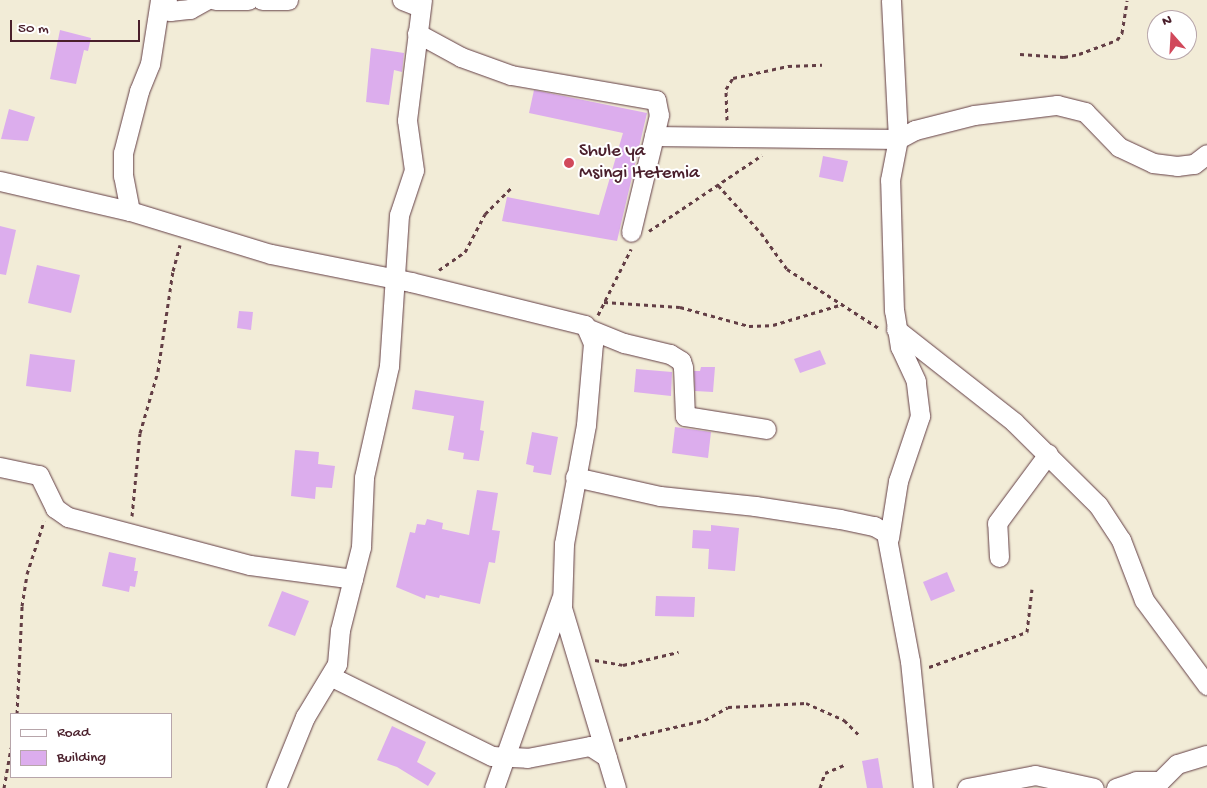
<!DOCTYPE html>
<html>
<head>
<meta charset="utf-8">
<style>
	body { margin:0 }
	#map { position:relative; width:1207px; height:788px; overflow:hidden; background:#f2ecd7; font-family:"Gochi Hand",sans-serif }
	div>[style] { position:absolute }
	.building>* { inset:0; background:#dcaded }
	.path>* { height:3px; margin-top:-1.5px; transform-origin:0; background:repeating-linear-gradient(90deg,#633e45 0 4px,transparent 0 8px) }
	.roads { filter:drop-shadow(0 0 1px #633e45) drop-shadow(0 0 1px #633e45) }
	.minor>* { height:19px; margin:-9.5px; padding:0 9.5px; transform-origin:9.5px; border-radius:9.5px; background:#fff }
	.dots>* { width:14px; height:14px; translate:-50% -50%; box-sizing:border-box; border:2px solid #fff; border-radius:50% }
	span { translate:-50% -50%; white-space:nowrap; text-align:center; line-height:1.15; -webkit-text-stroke:4px #fff; paint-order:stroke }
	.poi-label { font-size:19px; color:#4a1f2b }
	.left { translate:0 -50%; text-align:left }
	.legend { position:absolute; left:10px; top:713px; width:162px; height:65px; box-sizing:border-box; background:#fff; border:1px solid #b7a5aa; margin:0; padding:6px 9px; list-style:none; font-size:15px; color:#4a1f2b }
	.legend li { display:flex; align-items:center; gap:10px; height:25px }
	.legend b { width:25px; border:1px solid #b7a5aa }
	.north { position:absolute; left:1147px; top:10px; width:50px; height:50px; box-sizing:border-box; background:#fff; border:1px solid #b7a5aa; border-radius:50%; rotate:341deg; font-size:14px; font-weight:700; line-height:20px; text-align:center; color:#4a1f2b }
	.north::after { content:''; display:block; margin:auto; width:18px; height:22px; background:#d1495b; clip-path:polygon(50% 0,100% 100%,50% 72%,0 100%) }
	.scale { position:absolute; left:10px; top:20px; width:130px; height:22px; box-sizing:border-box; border:2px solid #4a1f2b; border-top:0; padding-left:6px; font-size:15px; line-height:18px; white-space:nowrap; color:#4a1f2b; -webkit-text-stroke:4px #fff; paint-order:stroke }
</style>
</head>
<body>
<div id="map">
	<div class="building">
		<i style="clip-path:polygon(60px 30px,91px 38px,88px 51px,84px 50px,76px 84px,50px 79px)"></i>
		<i style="clip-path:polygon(371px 48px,404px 53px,402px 72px,394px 70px,389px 105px,366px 102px)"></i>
		<i style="clip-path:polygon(534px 90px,647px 113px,617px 241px,502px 221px,507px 197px,599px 215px,623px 133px,529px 113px)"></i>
		<i style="clip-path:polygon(9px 109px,35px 117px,28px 141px,1px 139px)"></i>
		<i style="clip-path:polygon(823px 156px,848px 161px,843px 182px,819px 177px)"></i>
		<i style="clip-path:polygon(0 226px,16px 230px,6px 275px,0 274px)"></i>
		<i style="clip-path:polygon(37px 265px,80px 275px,71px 313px,28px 303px)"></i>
		<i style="clip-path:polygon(239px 311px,253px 312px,251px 330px,237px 328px)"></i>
		<i style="clip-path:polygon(820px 350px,826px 364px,800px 373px,794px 359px)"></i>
		<i style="clip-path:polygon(30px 354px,75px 360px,71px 392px,26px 386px)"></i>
		<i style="clip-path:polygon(701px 367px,715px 367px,713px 392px,695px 391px,694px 371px,700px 371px)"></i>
		<i style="clip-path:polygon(636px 369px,672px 372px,671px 396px,634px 392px)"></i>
		<i style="clip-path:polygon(415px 390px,484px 401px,480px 430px,484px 431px,479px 461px,463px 459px,464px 453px,448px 450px,454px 416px,412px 409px)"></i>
		<i style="clip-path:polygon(675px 427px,711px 432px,708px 458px,672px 453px)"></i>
		<i style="clip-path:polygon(532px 432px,558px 437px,551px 475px,533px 472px,534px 466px,526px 464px)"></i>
		<i style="clip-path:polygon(295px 450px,319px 452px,318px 464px,335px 466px,332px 488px,316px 487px,315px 499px,291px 496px)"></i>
		<i style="clip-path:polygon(477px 490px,498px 493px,492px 530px,500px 531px,495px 563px,489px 562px,480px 604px,440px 595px,439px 598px,426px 595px,425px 599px,396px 587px,410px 532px,415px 533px,417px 524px,425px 525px,427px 519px,443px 523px,442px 529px,469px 535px)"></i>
		<i style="clip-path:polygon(711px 525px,739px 528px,735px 571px,708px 569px,709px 549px,692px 548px,693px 530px,711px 531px)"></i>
		<i style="clip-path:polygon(109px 552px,136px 558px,134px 571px,138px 571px,135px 587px,130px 586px,129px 592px,102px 586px)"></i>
		<i style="clip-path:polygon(947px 572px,955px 591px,931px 601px,923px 582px)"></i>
		<i style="clip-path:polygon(282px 591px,309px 601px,295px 636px,268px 626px)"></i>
		<i style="clip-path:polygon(656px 596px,695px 597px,694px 617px,655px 616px)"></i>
		<i style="clip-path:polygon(392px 726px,426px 742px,417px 762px,436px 773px,428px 786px,397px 767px,377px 760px)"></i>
		<i style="clip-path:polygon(878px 758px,883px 788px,867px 788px,862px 761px)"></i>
	</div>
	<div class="path">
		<i style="left:1020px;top:54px;width:44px;rotate:3.9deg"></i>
		<i style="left:1064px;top:57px;width:15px;rotate:-11deg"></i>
		<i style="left:1079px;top:54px;width:40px;rotate:-20.2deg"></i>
		<i style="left:1117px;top:40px;width:9px;rotate:-54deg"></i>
		<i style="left:1122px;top:33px;width:33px;rotate:-81deg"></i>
		<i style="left:727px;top:120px;width:31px;rotate:-92deg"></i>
		<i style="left:726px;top:89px;width:13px;rotate:-58deg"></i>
		<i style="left:733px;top:78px;width:56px;rotate:-12.3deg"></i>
		<i style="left:788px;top:66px;width:34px;rotate:-2deg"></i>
		<i style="left:718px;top:185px;width:64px;rotate:48.1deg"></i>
		<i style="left:761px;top:233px;width:44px;rotate:54.2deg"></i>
		<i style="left:787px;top:269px;width:111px;rotate:32.8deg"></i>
		<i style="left:649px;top:231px;width:136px;rotate:-33.9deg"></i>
		<i style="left:439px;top:270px;width:32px;rotate:-35deg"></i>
		<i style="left:465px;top:252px;width:43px;rotate:-62.2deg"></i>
		<i style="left:485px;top:214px;width:37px;rotate:-45deg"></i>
		<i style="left:604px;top:302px;width:76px;rotate:3.8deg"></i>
		<i style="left:680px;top:307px;width:72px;rotate:15.4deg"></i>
		<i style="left:749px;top:326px;width:24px;rotate:-2deg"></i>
		<i style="left:773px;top:325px;width:73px;rotate:-16.7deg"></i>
		<i style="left:598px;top:315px;width:74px;rotate:-63.4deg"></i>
		<i style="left:132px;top:516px;width:83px;rotate:-84.5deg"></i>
		<i style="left:140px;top:433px;width:65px;rotate:-73.8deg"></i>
		<i style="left:158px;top:371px;width:101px;rotate:-81.5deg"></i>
		<i style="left:173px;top:271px;width:27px;rotate:-75deg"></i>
		<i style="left:595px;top:660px;width:28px;rotate:10deg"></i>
		<i style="left:623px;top:665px;width:57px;rotate:-13.1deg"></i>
		<i style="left:929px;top:667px;width:104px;rotate:-19.7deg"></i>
		<i style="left:1027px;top:632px;width:43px;rotate:-83.4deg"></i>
		<i style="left:17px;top:714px;width:108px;rotate:-87.3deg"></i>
		<i style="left:22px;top:606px;width:32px;rotate:-81deg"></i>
		<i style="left:27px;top:574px;width:56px;rotate:-72.2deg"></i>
		<i style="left:619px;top:740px;width:88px;rotate:-13.1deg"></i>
		<i style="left:705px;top:720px;width:26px;rotate:-29deg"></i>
		<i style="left:728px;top:707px;width:78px;rotate:-2.9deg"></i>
		<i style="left:806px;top:703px;width:42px;rotate:24.1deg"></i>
		<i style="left:844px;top:720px;width:23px;rotate:45deg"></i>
		<i style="left:4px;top:788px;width:41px;rotate:-80.1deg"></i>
		<i style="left:820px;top:788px;width:16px;rotate:-72deg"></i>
		<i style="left:825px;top:773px;width:23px;rotate:-23deg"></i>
	</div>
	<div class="roads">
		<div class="minor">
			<i style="left:167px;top:0;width:8px;rotate:97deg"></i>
			<i style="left:166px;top:8px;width:5px;rotate:37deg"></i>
			<i style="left:170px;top:11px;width:20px;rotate:-6deg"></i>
			<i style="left:190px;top:9px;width:18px;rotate:-29deg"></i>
			<i style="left:215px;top:0;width:33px"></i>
			<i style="left:262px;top:0;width:26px"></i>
			<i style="left:402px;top:0;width:19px;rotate:21deg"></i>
			<i style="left:417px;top:33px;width:50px;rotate:28.6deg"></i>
			<i style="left:461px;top:57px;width:53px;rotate:19.8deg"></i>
			<i style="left:511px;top:75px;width:147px;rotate:9.8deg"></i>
			<i style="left:656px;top:100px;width:15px;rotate:79deg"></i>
			<i style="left:659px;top:115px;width:120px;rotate:103.5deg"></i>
			<i style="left:654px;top:136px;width:244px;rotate:0.7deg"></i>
			<i style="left:898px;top:139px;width:19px;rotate:-28deg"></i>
			<i style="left:915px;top:130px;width:61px;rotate:-14.3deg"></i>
			<i style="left:974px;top:115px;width:84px;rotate:-6.9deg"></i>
			<i style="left:1057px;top:105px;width:29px;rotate:14deg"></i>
			<i style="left:1085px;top:112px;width:49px;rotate:45.8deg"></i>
			<i style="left:1119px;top:147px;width:38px;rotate:25deg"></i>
			<i style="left:1153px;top:163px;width:24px;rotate:7deg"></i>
			<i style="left:1177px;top:166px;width:17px;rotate:-7deg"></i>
			<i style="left:1194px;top:164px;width:16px;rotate:-38deg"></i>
			<i style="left:0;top:181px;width:133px;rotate:13deg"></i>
			<i style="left:130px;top:211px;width:147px;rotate:17deg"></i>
			<i style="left:271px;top:254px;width:143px;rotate:11.3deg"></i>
			<i style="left:411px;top:282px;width:179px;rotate:13.9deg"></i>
			<i style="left:585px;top:325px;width:20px;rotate:66deg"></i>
			<i style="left:593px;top:343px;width:82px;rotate:94.9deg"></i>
			<i style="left:586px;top:425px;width:121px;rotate:100.5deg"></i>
			<i style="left:564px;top:544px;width:64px;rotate:91.8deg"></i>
			<i style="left:562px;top:608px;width:188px;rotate:73.3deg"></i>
			<i style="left:130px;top:211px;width:36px;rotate:-101deg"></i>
			<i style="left:123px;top:176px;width:23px;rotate:-90deg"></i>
			<i style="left:123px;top:153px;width:64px;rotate:-75.5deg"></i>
			<i style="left:139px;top:91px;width:29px;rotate:-68deg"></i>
			<i style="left:150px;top:64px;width:65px;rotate:-81.1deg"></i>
			<i style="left:589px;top:329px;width:38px;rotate:22deg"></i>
			<i style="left:624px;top:343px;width:47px;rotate:13.4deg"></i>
			<i style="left:670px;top:354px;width:13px;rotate:32deg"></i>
			<i style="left:681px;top:361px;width:6px;rotate:72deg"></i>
			<i style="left:683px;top:367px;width:49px;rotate:87.7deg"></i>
			<i style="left:685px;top:416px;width:82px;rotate:9.1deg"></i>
			<i style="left:896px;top:329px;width:150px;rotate:38.2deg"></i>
			<i style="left:1014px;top:422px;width:118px;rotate:44.7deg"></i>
			<i style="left:1098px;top:505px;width:42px;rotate:56.7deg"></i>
			<i style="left:1121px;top:540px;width:64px;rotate:69deg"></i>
			<i style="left:1144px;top:600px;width:106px;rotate:53.5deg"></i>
			<i style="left:0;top:467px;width:40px;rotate:12deg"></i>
			<i style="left:39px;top:475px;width:37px;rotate:64deg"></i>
			<i style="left:55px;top:508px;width:16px;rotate:35deg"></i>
			<i style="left:68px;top:517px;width:188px;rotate:14.8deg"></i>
			<i style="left:250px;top:565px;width:104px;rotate:7.7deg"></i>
			<i style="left:575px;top:477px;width:87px;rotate:12.6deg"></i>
			<i style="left:660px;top:496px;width:96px;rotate:6deg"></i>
			<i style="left:755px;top:506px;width:86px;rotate:8.7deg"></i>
			<i style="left:840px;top:519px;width:35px;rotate:12deg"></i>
			<i style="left:874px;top:526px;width:14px;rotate:30deg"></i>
			<i style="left:886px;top:533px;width:130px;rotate:79.4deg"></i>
			<i style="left:910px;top:661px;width:128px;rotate:84.2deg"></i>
			<i style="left:889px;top:538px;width:58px;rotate:-81deg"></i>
			<i style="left:898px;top:481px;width:69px;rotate:-71.3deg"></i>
			<i style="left:920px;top:416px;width:35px;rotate:-97deg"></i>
			<i style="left:916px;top:381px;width:38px;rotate:-115deg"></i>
			<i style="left:900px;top:347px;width:36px;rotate:-99deg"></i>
			<i style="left:894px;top:311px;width:131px;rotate:-91.7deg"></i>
			<i style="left:890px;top:180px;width:42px;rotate:-79deg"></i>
			<i style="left:898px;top:139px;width:139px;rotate:-92.9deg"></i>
			<i style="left:999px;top:557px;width:34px;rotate:-93deg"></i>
			<i style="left:997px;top:523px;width:86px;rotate:-53.5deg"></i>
			<i style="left:332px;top:677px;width:178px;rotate:26.3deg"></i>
			<i style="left:492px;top:756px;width:35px;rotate:3deg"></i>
			<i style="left:527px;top:758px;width:64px;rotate:-10.8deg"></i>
			<i style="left:590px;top:746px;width:20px;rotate:33deg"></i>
			<i style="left:276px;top:788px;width:77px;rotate:-67.8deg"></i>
			<i style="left:305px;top:717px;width:62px;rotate:-58.9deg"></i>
			<i style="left:337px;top:664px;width:34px;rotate:-85deg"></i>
			<i style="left:340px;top:630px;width:86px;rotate:-75.8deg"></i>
			<i style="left:361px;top:547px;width:70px;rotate:-87.5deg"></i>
			<i style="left:364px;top:477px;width:114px;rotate:-77.3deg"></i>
			<i style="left:389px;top:366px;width:151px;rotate:-86.2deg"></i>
			<i style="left:399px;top:215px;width:47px;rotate:-71.6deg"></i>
			<i style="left:414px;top:170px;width:50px;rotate:-98deg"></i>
			<i style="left:407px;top:120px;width:121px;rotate:-82.9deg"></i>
			<i style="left:494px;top:788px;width:201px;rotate:-70.5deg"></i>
			<i style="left:967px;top:788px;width:69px;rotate:-10.8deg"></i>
			<i style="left:1035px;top:775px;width:60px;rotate:12.4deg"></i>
			<i style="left:1116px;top:788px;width:21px;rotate:-19deg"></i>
			<i style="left:1136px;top:781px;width:24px"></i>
			<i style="left:1160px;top:781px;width:24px;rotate:-45deg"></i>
			<i style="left:1177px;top:764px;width:31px;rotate:-17deg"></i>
		</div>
	</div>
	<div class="dots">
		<i style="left:569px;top:163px;background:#d1495b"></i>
	</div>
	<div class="poi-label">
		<span class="left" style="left:579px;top:163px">Shule ya<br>Msingi Itetemia</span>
	</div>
	<ul class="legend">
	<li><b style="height:6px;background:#fff"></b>Road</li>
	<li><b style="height:14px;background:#dcaded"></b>Building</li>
	</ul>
	<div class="north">N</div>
	<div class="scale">50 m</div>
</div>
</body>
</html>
